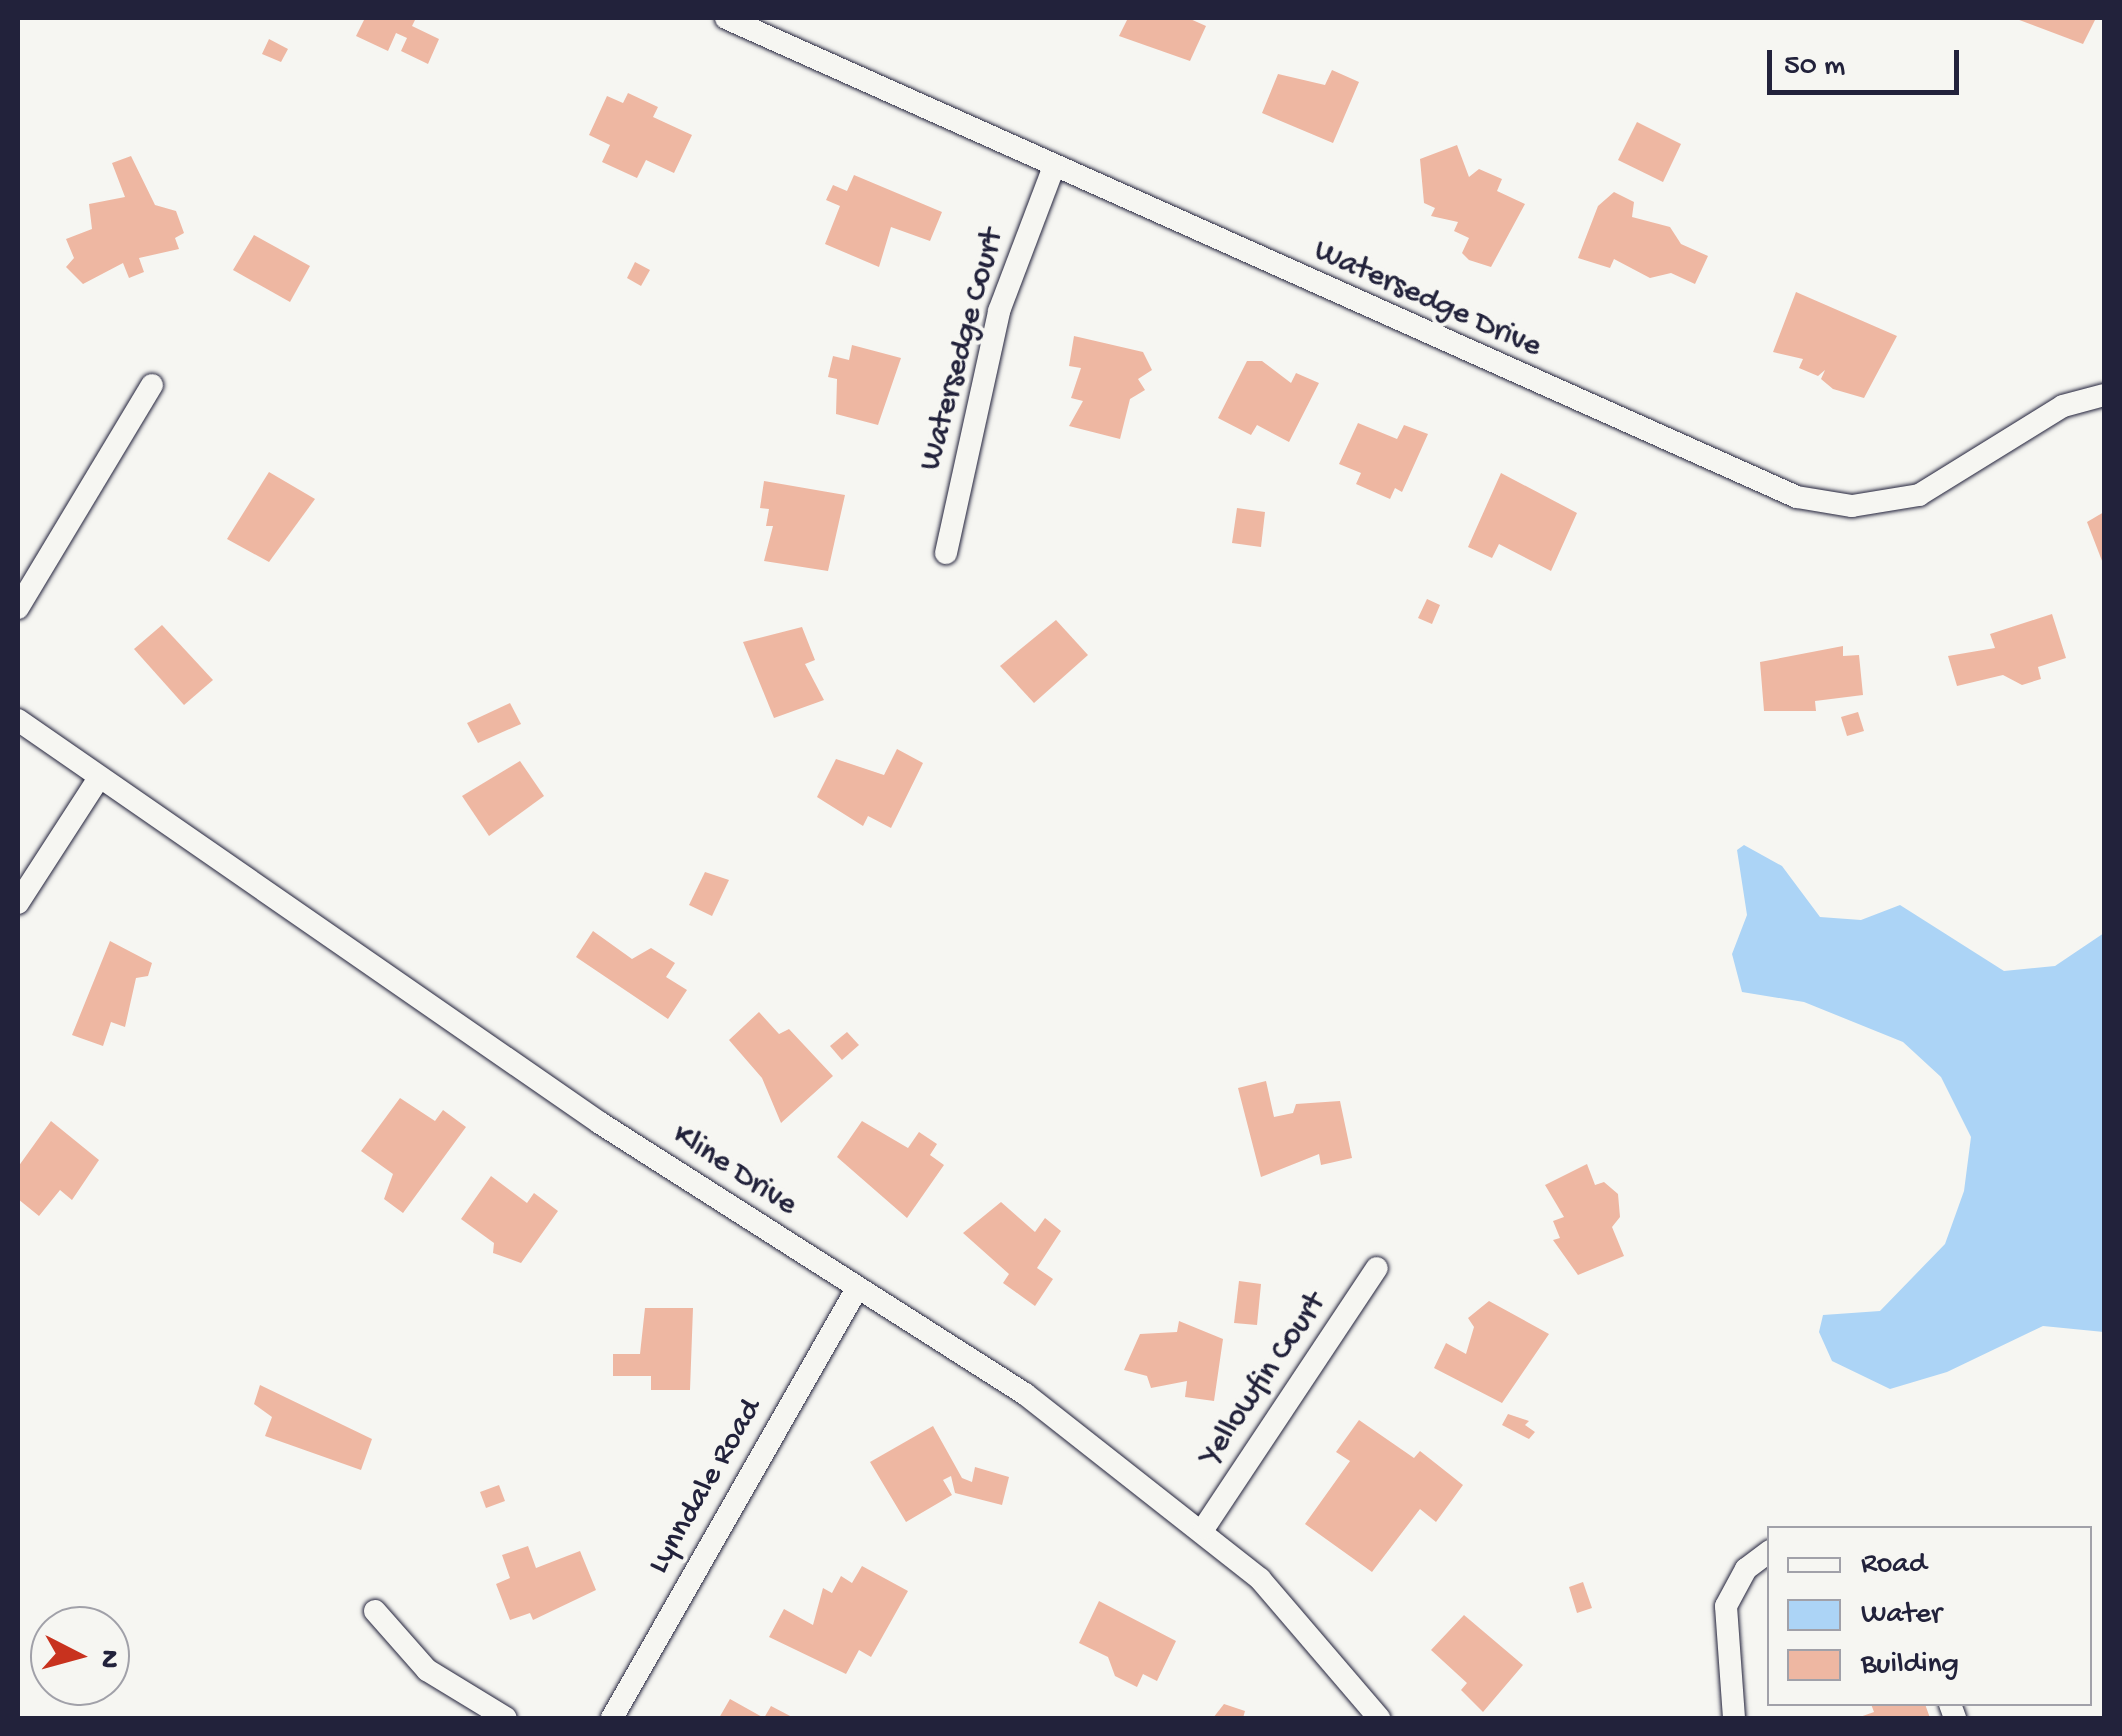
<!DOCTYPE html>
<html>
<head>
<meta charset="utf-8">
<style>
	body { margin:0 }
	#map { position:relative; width:2122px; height:1736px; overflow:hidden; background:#f6f6f2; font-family:"Gochi Hand",sans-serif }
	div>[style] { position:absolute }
	.water>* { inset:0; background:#acd4f6 }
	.building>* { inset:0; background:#eeb7a2 }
	.roads { filter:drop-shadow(0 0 2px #22223b) drop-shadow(0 0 2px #22223b) }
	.street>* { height:22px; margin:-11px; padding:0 11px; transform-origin:11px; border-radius:11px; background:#f6f6f2 }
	span { translate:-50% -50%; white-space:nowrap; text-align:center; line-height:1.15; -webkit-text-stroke:8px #f6f6f2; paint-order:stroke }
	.street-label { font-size:32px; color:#22223b }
	.frame { position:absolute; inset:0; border:20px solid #22223b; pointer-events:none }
	.legend { position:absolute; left:1767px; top:1526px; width:325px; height:180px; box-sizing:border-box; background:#f6f6f2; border:2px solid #a1a1a9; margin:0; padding:12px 18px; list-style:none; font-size:30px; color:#22223b }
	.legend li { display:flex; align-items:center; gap:20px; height:50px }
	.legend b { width:50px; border:2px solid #a1a1a9 }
	.north { position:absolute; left:30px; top:1606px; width:100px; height:100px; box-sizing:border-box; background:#f6f6f2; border:2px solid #a1a1a9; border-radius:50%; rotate:96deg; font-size:28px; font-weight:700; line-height:40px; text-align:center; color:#22223b }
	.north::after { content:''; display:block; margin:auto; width:35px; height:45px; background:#c8321e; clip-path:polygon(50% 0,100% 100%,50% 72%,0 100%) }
	.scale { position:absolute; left:1767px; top:50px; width:192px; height:45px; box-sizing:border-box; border:5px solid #22223b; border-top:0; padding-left:12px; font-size:30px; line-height:35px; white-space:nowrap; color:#22223b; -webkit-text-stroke:8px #f6f6f2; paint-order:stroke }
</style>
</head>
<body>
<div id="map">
	<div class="water">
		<i style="clip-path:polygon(1744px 845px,1782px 866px,1820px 917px,1861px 920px,1900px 905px,2004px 971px,2055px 966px,2104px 933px,2104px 1332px,2043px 1326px,1947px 1372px,1890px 1389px,1832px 1361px,1819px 1332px,1823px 1315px,1880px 1311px,1945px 1244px,1964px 1191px,1971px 1137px,1941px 1077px,1903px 1042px,1804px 1002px,1742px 992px,1732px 954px,1747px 915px,1737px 850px)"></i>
	</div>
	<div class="building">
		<i style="clip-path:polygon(365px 18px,416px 18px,412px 26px,439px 39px,428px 64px,401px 51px,407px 38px,396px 33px,388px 51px,356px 36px)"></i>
		<i style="clip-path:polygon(1128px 18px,1188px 18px,1206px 26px,1190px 61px,1119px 36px)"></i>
		<i style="clip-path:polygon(2014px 18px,2096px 18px,2083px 44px)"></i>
		<i style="clip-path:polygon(269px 39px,288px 49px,281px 62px,262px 54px)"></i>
		<i style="clip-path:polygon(1332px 70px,1359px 82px,1333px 143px,1262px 113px,1278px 74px,1325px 85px)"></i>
		<i style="clip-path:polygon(628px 93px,658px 107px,653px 117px,692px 135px,674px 173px,646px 160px,637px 178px,602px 162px,610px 145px,589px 135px,607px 96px,623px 103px)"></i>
		<i style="clip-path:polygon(1637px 122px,1681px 144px,1663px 182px,1618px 160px)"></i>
		<i style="clip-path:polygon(1457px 145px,1469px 177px,1479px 169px,1502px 179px,1497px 191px,1525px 204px,1491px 267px,1469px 260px,1462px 253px,1469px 238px,1454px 231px,1458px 222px,1431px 216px,1435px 208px,1424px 203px,1420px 159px)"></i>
		<i style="clip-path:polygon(131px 156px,155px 205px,176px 211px,184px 233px,175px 238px,179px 249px,139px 258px,144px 272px,129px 278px,123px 263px,83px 284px,66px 267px,74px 258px,66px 239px,92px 229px,89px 204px,125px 197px,112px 163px)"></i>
		<i style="clip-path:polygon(854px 175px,942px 212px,930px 241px,891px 227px,879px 267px,825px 244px,840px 206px,826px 200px,833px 185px,847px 191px)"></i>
		<i style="clip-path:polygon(1614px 192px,1634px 202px,1632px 217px,1670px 227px,1681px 244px,1708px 256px,1695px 284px,1671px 273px,1650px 278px,1614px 259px,1610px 268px,1578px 258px,1598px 206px)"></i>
		<i style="clip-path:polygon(254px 235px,310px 266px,290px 302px,233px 270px)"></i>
		<i style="clip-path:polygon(635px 262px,650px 270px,641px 286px,627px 278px)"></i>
		<i style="clip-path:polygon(1796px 292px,1897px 336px,1864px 398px,1833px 389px,1821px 379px,1825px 370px,1818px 376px,1799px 368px,1803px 359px,1773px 352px)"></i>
		<i style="clip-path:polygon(1074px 336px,1143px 352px,1152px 370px,1138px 379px,1145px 390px,1130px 399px,1120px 439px,1069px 426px,1083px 401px,1071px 398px,1081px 368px,1069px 366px)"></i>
		<i style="clip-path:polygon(852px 345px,901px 358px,878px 425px,836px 414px,837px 379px,828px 377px,833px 356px,849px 360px)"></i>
		<i style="clip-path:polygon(1247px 361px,1262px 361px,1291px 383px,1296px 373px,1319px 383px,1289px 442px,1257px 425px,1251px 435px,1218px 418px)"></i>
		<i style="clip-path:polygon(1358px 423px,1397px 439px,1404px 425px,1428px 434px,1402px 492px,1395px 488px,1390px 499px,1356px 484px,1361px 473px,1339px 464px)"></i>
		<i style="clip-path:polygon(269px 472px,315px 499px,269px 562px,227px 539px)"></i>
		<i style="clip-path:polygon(1501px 473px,1577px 513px,1551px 571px,1499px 544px,1492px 558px,1468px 547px)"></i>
		<i style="clip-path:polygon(764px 481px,845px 495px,828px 571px,764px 561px,773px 526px,766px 526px,769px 509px,760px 508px)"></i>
		<i style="clip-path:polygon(1237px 508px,1265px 512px,1261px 547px,1232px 543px)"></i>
		<i style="clip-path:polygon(2104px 512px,2104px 566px,2087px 522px)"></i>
		<i style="clip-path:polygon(1427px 599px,1440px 605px,1432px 624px,1418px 618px)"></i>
		<i style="clip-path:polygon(2052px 614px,2066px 658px,2038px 667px,2041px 679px,2022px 685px,2003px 675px,1957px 686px,1948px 656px,1995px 648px,1990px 634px)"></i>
		<i style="clip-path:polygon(1056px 620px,1088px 655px,1034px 703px,1000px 666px)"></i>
		<i style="clip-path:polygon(162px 625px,213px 680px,184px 705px,134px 649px)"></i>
		<i style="clip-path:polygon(802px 627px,815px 660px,805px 664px,824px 700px,774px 718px,743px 642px)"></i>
		<i style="clip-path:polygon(1843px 646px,1843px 656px,1859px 655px,1863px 695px,1815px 701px,1816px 711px,1764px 711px,1760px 662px)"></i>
		<i style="clip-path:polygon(510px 703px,521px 724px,478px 743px,467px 723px)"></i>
		<i style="clip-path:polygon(1858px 712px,1864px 731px,1847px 736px,1841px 717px)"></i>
		<i style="clip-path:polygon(897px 749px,923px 763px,891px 828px,868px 816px,863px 826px,817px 797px,836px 759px,884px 775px)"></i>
		<i style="clip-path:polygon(520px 761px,544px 796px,489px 836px,462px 796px)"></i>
		<i style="clip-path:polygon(705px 872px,729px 880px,712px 916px,689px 905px)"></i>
		<i style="clip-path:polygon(593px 931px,632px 959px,651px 948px,675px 963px,666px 977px,687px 990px,668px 1019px,576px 957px)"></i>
		<i style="clip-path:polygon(110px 941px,152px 963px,148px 976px,136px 978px,125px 1027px,111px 1022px,103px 1046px,72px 1035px)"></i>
		<i style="clip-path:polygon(759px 1012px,779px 1034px,789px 1029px,833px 1076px,781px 1123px,762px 1078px,729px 1040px)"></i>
		<i style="clip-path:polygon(847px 1032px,859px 1045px,842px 1060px,830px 1046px)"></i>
		<i style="clip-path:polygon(1266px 1081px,1274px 1117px,1293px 1113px,1296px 1104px,1340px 1101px,1352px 1158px,1321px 1165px,1319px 1154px,1261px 1177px,1238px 1088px)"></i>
		<i style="clip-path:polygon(400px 1098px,435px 1121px,443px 1110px,466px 1127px,403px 1213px,384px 1199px,393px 1174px,361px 1151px)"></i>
		<i style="clip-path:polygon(51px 1121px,99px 1160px,72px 1200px,60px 1190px,39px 1216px,18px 1199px,18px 1167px)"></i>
		<i style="clip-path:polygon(862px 1121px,908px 1148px,919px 1132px,937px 1144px,930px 1155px,944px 1165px,907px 1218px,837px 1157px)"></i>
		<i style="clip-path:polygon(1587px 1164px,1595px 1185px,1604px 1182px,1618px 1194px,1620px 1217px,1612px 1227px,1624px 1256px,1578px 1275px,1553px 1240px,1560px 1238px,1553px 1221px,1564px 1217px,1545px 1185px)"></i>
		<i style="clip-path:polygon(491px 1176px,527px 1203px,534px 1193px,558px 1211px,521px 1263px,493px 1253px,494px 1243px,461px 1219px)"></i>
		<i style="clip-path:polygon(1001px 1202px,1035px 1232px,1045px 1218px,1061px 1231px,1037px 1268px,1053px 1279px,1035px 1306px,1003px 1283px,1009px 1274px,963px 1233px)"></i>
		<i style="clip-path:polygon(1239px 1281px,1261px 1284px,1257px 1325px,1234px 1323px)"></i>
		<i style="clip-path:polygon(1489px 1301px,1549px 1334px,1502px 1403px,1434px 1368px,1446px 1343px,1466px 1354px,1474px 1327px,1468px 1318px)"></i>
		<i style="clip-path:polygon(645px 1308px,693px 1308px,690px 1390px,651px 1390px,651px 1376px,613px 1376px,613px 1354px,640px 1354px)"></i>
		<i style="clip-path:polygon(1179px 1321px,1223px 1339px,1214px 1401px,1185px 1397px,1187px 1381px,1151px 1388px,1147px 1376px,1124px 1370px,1140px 1334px,1177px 1332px)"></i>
		<i style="clip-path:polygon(260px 1385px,372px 1439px,361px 1470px,265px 1436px,272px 1417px,254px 1404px)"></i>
		<i style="clip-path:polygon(1508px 1414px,1529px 1421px,1525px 1425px,1535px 1432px,1529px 1439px,1502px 1425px)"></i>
		<i style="clip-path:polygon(1359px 1420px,1414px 1458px,1420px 1451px,1463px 1485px,1436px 1522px,1420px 1509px,1372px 1572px,1305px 1524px,1350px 1461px,1336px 1452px)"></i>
		<i style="clip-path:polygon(933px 1426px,962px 1478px,972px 1482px,975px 1467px,1009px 1477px,1002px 1505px,955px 1493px,951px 1476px,943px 1480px,952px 1495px,906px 1522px,870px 1462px)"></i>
		<i style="clip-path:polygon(499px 1485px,505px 1501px,486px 1508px,480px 1492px)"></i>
		<i style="clip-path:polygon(528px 1546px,536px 1568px,580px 1551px,596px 1590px,533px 1620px,530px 1613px,510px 1620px,496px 1584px,510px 1578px,502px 1555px)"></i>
		<i style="clip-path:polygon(862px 1566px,908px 1591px,871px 1657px,859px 1650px,846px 1674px,769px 1637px,784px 1609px,813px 1625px,823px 1588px,832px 1593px,841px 1576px,852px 1583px)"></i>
		<i style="clip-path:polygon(1583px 1582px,1592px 1608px,1577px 1613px,1569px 1587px)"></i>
		<i style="clip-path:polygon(1099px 1601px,1176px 1641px,1157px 1681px,1143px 1674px,1137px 1687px,1115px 1676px,1108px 1657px,1079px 1643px)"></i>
		<i style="clip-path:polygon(1464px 1615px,1523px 1665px,1483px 1712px,1461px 1690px,1467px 1683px,1431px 1650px)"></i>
		<i style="clip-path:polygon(730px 1699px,764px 1718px,771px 1706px,794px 1718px,719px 1718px)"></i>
		<i style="clip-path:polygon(1224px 1704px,1245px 1711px,1243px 1718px,1213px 1718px)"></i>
		<i style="clip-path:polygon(1871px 1704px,1925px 1704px,1930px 1718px,1857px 1718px,1874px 1712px)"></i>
	</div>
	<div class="roads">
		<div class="street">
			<i style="left:726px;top:18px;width:1173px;rotate:24.1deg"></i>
			<i style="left:1797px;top:497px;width:56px;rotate:9.3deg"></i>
			<i style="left:1852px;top:506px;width:68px;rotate:-9.3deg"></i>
			<i style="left:1919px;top:495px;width:169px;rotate:-31.7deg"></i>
			<i style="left:2063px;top:406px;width:42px;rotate:-15deg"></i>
			<i style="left:946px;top:553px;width:248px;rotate:-77.6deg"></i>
			<i style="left:999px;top:311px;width:155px;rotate:-69.2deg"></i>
			<i style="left:18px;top:608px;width:260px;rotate:-59deg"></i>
			<i style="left:18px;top:720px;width:708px;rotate:34.7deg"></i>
			<i style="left:600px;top:1123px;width:504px;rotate:32.52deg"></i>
			<i style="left:1025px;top:1394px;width:299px;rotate:38.2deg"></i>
			<i style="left:1260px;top:1579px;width:183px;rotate:49.4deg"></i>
			<i style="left:18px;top:903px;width:149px;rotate:-57.1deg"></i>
			<i style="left:1204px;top:1528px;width:312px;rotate:-56.4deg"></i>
			<i style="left:375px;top:1611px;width:79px;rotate:48.6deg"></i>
			<i style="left:427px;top:1670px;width:92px;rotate:31.3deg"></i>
			<i style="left:1950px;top:1704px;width:15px;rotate:70deg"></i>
			<i style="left:612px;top:1718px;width:495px;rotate:-60.3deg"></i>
			<i style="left:1734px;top:1718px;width:112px;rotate:-94.1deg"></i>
			<i style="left:1726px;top:1606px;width:42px;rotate:-61.6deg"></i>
			<i style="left:1746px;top:1569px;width:30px;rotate:-37deg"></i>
		</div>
	</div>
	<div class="street-label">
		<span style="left:1427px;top:300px;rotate:24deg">Watersedge Drive</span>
		<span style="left:963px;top:350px;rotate:-75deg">Watersedge Court</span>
		<span style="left:734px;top:1171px;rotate:33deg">Kline Drive</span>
		<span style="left:1264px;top:1380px;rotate:-56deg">Yellowfin Court</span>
		<span style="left:706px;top:1487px;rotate:-60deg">Lynndale Road</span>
	</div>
	<div class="frame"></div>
	<ul class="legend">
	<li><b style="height:12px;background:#f6f6f2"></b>Road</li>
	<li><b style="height:28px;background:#acd4f6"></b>Water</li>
	<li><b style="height:28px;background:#eeb7a2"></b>Building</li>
	</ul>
	<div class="north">N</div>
	<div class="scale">50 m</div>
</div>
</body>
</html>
